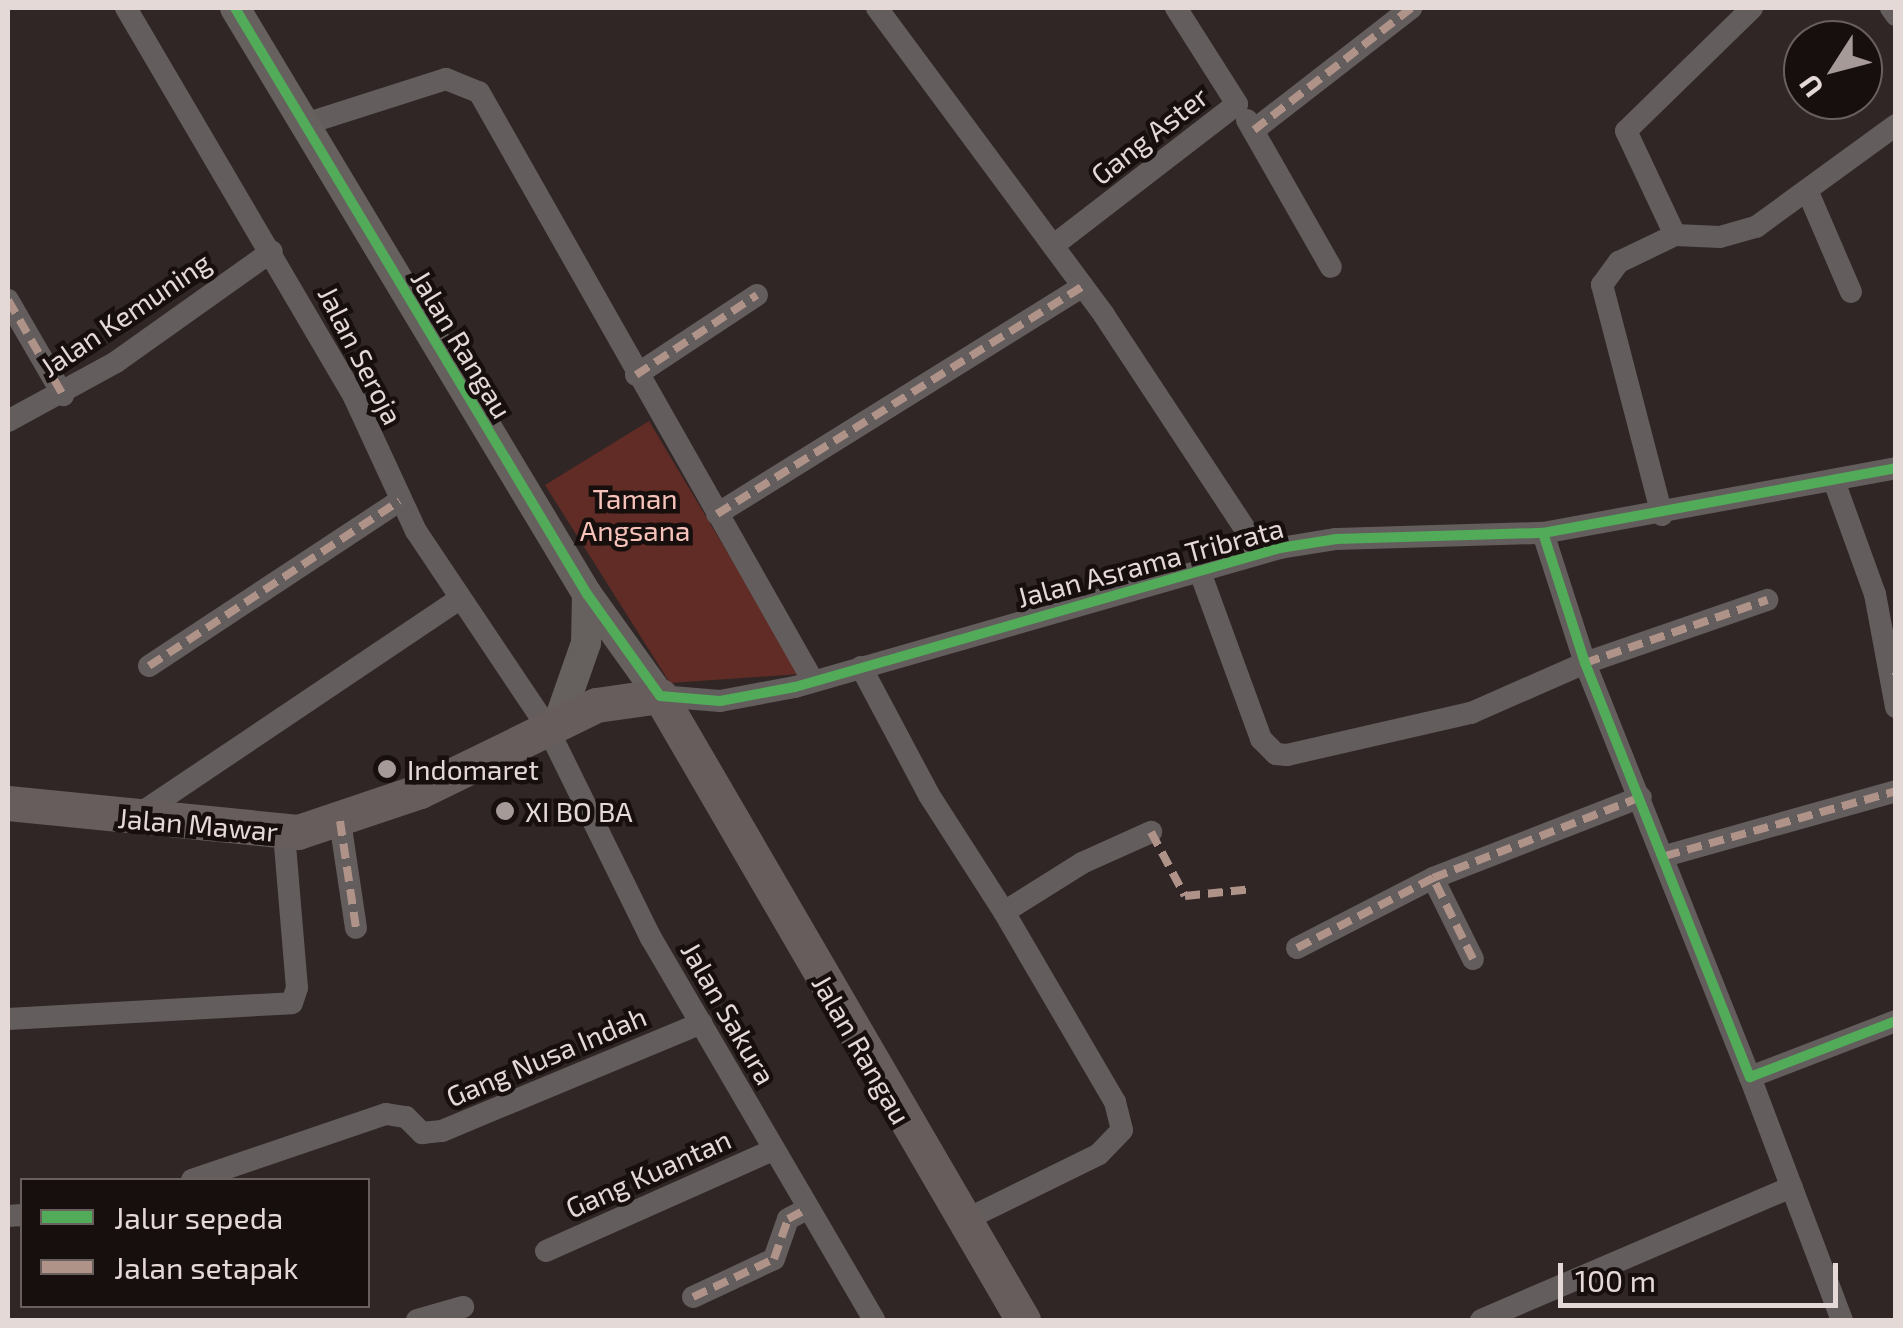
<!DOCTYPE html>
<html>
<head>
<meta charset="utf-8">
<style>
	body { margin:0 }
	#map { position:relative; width:1903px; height:1328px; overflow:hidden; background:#302625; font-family:"Exo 2",sans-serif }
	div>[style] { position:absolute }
	.green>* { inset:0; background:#602c25 }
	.street>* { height:22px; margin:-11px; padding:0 11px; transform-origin:11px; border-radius:11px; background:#635d5d }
	.secondary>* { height:30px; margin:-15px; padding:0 15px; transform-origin:15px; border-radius:15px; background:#66605f }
	.primary>* { height:35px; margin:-17.5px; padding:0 17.5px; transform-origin:17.5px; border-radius:17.5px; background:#665d5c }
	.quiet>* { height:8px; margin-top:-4px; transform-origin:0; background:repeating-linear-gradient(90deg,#af9288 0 15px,transparent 0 23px) }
	.cycleway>* { height:10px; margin:-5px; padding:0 5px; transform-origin:5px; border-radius:5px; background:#51ab58 }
	.dots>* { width:28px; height:28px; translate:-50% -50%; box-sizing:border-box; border:5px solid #170f0e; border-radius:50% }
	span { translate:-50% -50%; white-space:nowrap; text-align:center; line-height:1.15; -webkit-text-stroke:9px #170f0e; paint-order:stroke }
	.street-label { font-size:28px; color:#e5d9d7 }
	.park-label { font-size:28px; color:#f6c2b9 }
	.poi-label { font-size:28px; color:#e5d9d7 }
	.left { translate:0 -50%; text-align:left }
	.frame { position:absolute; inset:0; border:10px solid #e5d9d7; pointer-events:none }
	.legend { position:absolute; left:20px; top:1178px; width:350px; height:130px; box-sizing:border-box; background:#170f0e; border:2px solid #69605e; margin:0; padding:12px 18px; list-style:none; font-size:30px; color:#e5d9d7 }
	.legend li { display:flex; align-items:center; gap:20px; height:50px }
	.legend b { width:50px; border:2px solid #69605e }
	.north { position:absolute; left:1783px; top:20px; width:100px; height:100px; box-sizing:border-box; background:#170f0e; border:2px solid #69605e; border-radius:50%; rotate:234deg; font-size:28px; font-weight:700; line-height:40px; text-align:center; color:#e5d9d7 }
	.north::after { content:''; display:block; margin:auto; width:35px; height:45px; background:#a69a99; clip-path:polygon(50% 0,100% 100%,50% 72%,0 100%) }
	.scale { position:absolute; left:1558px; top:1263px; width:280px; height:45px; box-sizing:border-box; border:5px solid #e5d9d7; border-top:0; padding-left:12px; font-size:30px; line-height:35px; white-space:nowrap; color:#e5d9d7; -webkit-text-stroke:8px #170f0e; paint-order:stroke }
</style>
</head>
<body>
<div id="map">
	<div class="green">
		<i style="clip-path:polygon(649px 421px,800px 674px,670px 683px,545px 485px)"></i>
	</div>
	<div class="street">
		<i style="left:126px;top:8px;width:451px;rotate:59.6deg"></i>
		<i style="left:354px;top:397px;width:148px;rotate:65.2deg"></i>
		<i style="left:416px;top:531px;width:236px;rotate:56.2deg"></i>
		<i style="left:547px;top:727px;width:235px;rotate:63.8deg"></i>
		<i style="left:651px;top:938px;width:442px;rotate:59.7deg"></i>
		<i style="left:877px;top:8px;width:382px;rotate:53.5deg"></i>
		<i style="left:1104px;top:315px;width:285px;rotate:56.6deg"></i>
		<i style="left:1891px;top:8px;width:9px;rotate:54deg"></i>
		<i style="left:1247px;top:120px;width:169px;rotate:60.3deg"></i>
		<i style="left:302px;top:125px;width:151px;rotate:-17.7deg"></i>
		<i style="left:446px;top:79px;width:35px;rotate:22deg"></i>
		<i style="left:479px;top:92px;width:677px;rotate:60.44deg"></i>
		<i style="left:1254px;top:130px;width:199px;rotate:-37.8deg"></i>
		<i style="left:1807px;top:190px;width:111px;rotate:66.7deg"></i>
		<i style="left:1675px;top:235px;width:45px;rotate:2.5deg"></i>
		<i style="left:1720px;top:237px;width:37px;rotate:-16deg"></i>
		<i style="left:1756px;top:227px;width:173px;rotate:-36.1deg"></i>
		<i style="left:1054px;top:245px;width:231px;rotate:-37.6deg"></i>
		<i style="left:1237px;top:104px;width:114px;rotate:-122.4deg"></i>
		<i style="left:8px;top:300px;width:110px;rotate:59.9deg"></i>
		<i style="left:636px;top:375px;width:145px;rotate:-33.5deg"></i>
		<i style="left:8px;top:421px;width:123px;rotate:-28.6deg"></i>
		<i style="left:116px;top:362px;width:191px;rotate:-35.4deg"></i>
		<i style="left:1834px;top:481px;width:120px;rotate:70.1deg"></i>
		<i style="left:1875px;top:594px;width:115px;rotate:79.5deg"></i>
		<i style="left:717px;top:514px;width:431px;rotate:-31.9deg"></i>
		<i style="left:1662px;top:515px;width:238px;rotate:-104.6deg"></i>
		<i style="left:1602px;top:285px;width:29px;rotate:-54deg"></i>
		<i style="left:1619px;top:262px;width:62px;rotate:-25.7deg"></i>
		<i style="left:1675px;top:235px;width:115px;rotate:-115.2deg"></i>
		<i style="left:1626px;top:131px;width:176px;rotate:-44.3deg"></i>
		<i style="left:1543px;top:533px;width:137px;rotate:72.1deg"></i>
		<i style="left:1585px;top:663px;width:446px;rotate:68.3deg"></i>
		<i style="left:1750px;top:1077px;width:156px;rotate:-21deg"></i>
		<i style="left:1200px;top:572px;width:178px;rotate:69.9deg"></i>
		<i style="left:1261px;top:739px;width:21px;rotate:45deg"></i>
		<i style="left:1276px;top:754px;width:11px;rotate:5deg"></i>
		<i style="left:1287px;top:755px;width:189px;rotate:-12.9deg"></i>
		<i style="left:1471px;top:713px;width:124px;rotate:-23.7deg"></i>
		<i style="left:1585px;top:663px;width:193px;rotate:-19.1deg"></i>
		<i style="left:149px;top:666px;width:300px;rotate:-33.4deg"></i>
		<i style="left:861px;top:667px;width:145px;rotate:62deg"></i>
		<i style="left:929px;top:795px;width:139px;rotate:57.3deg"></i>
		<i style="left:1004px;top:912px;width:92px;rotate:-32.1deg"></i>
		<i style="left:1082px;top:863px;width:76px;rotate:-24.2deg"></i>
		<i style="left:660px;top:696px;width:60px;rotate:4.8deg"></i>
		<i style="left:720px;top:701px;width:76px;rotate:-10.6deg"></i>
		<i style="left:795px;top:687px;width:505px;rotate:-15.99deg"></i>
		<i style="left:1280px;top:548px;width:57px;rotate:-9.1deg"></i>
		<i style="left:1336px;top:539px;width:207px;rotate:-1.7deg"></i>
		<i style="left:1543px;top:533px;width:359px;rotate:-10.4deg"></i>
		<i style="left:135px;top:817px;width:391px;rotate:-33.9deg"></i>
		<i style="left:340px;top:821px;width:108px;rotate:81.5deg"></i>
		<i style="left:1665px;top:856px;width:240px;rotate:-15.7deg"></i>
		<i style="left:1297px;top:948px;width:153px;rotate:-27.2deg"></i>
		<i style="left:1473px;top:959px;width:90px;rotate:-116.3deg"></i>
		<i style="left:1433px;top:878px;width:223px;rotate:-21.3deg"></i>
		<i style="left:8px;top:1019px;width:284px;rotate:-3.2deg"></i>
		<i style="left:292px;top:1003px;width:16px;rotate:-72deg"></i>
		<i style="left:297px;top:988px;width:157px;rotate:-94.8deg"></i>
		<i style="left:1750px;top:1077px;width:260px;rotate:69.3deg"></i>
		<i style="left:192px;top:1180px;width:205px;rotate:-18.8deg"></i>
		<i style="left:386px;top:1114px;width:20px;rotate:9deg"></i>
		<i style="left:406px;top:1117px;width:23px;rotate:45deg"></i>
		<i style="left:422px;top:1133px;width:20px;rotate:-6deg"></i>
		<i style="left:442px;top:1131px;width:281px;rotate:-22.6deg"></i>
		<i style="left:8px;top:1216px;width:14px;rotate:-4deg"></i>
		<i style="left:961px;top:1222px;width:154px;rotate:-26.2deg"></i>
		<i style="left:1099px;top:1154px;width:33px;rotate:-46deg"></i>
		<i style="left:1122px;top:1130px;width:29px;rotate:-104deg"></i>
		<i style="left:1115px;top:1102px;width:220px;rotate:-120.3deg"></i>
		<i style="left:546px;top:1251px;width:248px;rotate:-24deg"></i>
		<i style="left:693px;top:1297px;width:89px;rotate:-25.1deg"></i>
		<i style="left:774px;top:1259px;width:42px;rotate:-70.7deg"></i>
		<i style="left:788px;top:1219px;width:21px;rotate:-28deg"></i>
		<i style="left:417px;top:1320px;width:48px;rotate:-15.8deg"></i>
		<i style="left:1481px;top:1320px;width:338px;rotate:-23.2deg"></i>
	</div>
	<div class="secondary">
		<i style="left:235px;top:8px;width:684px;rotate:59.01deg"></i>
		<i style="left:587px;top:594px;width:125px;rotate:54.4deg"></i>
		<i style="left:558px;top:723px;width:85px;rotate:-70.7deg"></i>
		<i style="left:586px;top:643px;width:49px;rotate:-88.8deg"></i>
	</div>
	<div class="primary">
		<i style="left:8px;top:803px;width:291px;rotate:5.7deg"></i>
		<i style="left:298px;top:832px;width:129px;rotate:-18.6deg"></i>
		<i style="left:420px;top:791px;width:196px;rotate:-26deg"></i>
		<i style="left:596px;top:705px;width:65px;rotate:-8deg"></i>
		<i style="left:660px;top:696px;width:722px;rotate:59.81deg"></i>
	</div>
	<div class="quiet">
		<i style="left:1254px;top:130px;width:199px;rotate:-37.8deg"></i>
		<i style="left:8px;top:300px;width:110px;rotate:59.9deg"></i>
		<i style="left:636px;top:375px;width:145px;rotate:-33.5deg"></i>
		<i style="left:717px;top:514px;width:431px;rotate:-31.9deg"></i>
		<i style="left:1585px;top:663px;width:193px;rotate:-19.1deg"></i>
		<i style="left:149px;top:666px;width:300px;rotate:-33.4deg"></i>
		<i style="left:1893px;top:677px;width:3px;rotate:-18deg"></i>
		<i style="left:340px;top:821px;width:108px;rotate:81.5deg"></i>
		<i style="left:1151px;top:832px;width:72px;rotate:62deg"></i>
		<i style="left:1185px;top:896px;width:68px;rotate:-5.9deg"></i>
		<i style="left:1665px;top:856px;width:240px;rotate:-15.7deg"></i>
		<i style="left:1297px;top:948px;width:153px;rotate:-27.2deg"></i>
		<i style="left:1473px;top:959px;width:90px;rotate:-116.3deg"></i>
		<i style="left:1433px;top:878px;width:223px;rotate:-21.3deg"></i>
		<i style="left:693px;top:1297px;width:89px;rotate:-25.1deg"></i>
		<i style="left:774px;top:1259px;width:42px;rotate:-70.7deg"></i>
		<i style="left:788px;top:1219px;width:21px;rotate:-28deg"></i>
	</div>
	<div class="cycleway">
		<i style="left:235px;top:8px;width:684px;rotate:59.01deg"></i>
		<i style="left:587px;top:594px;width:125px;rotate:54.4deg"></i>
		<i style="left:660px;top:696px;width:60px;rotate:4.8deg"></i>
		<i style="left:720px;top:701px;width:76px;rotate:-10.6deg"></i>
		<i style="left:795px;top:687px;width:505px;rotate:-15.99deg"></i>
		<i style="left:1280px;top:548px;width:57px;rotate:-9.1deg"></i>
		<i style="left:1336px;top:539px;width:207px;rotate:-1.7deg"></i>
		<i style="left:1543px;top:533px;width:359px;rotate:-10.4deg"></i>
		<i style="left:1543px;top:533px;width:137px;rotate:72.1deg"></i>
		<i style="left:1585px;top:663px;width:446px;rotate:68.3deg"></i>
		<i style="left:1750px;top:1077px;width:156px;rotate:-21deg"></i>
	</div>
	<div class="dots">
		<i style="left:387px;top:769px;background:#a69a99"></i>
		<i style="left:505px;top:811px;background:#a69a99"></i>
	</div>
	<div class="street-label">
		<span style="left:1149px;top:135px;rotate:-38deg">Gang Aster</span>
		<span style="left:125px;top:314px;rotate:-34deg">Jalan Kemuning</span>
		<span style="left:462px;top:344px;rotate:59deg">Jalan Rangau</span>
		<span style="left:361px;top:355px;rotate:63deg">Jalan Seroja</span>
		<span style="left:1150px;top:562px;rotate:-15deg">Jalan Asrama Tribrata</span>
		<span style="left:198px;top:824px;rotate:5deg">Jalan Mawar</span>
		<span style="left:729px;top:1013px;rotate:60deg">Jalan Sakura</span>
		<span style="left:862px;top:1049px;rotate:60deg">Jalan Rangau</span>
		<span style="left:546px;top:1056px;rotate:-23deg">Gang Nusa Indah</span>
		<span style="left:648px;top:1173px;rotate:-24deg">Gang Kuantan</span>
	</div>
	<div class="park-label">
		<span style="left:635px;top:514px">Taman<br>Angsana</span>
	</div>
	<div class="poi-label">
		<span class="left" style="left:407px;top:769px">Indomaret</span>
		<span class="left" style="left:525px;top:811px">XI BO BA</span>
	</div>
	<div class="frame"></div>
	<ul class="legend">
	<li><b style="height:12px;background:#51ab58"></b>Jalur sepeda</li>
	<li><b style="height:12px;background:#af9288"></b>Jalan setapak</li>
	</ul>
	<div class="north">U</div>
	<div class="scale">100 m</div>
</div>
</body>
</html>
